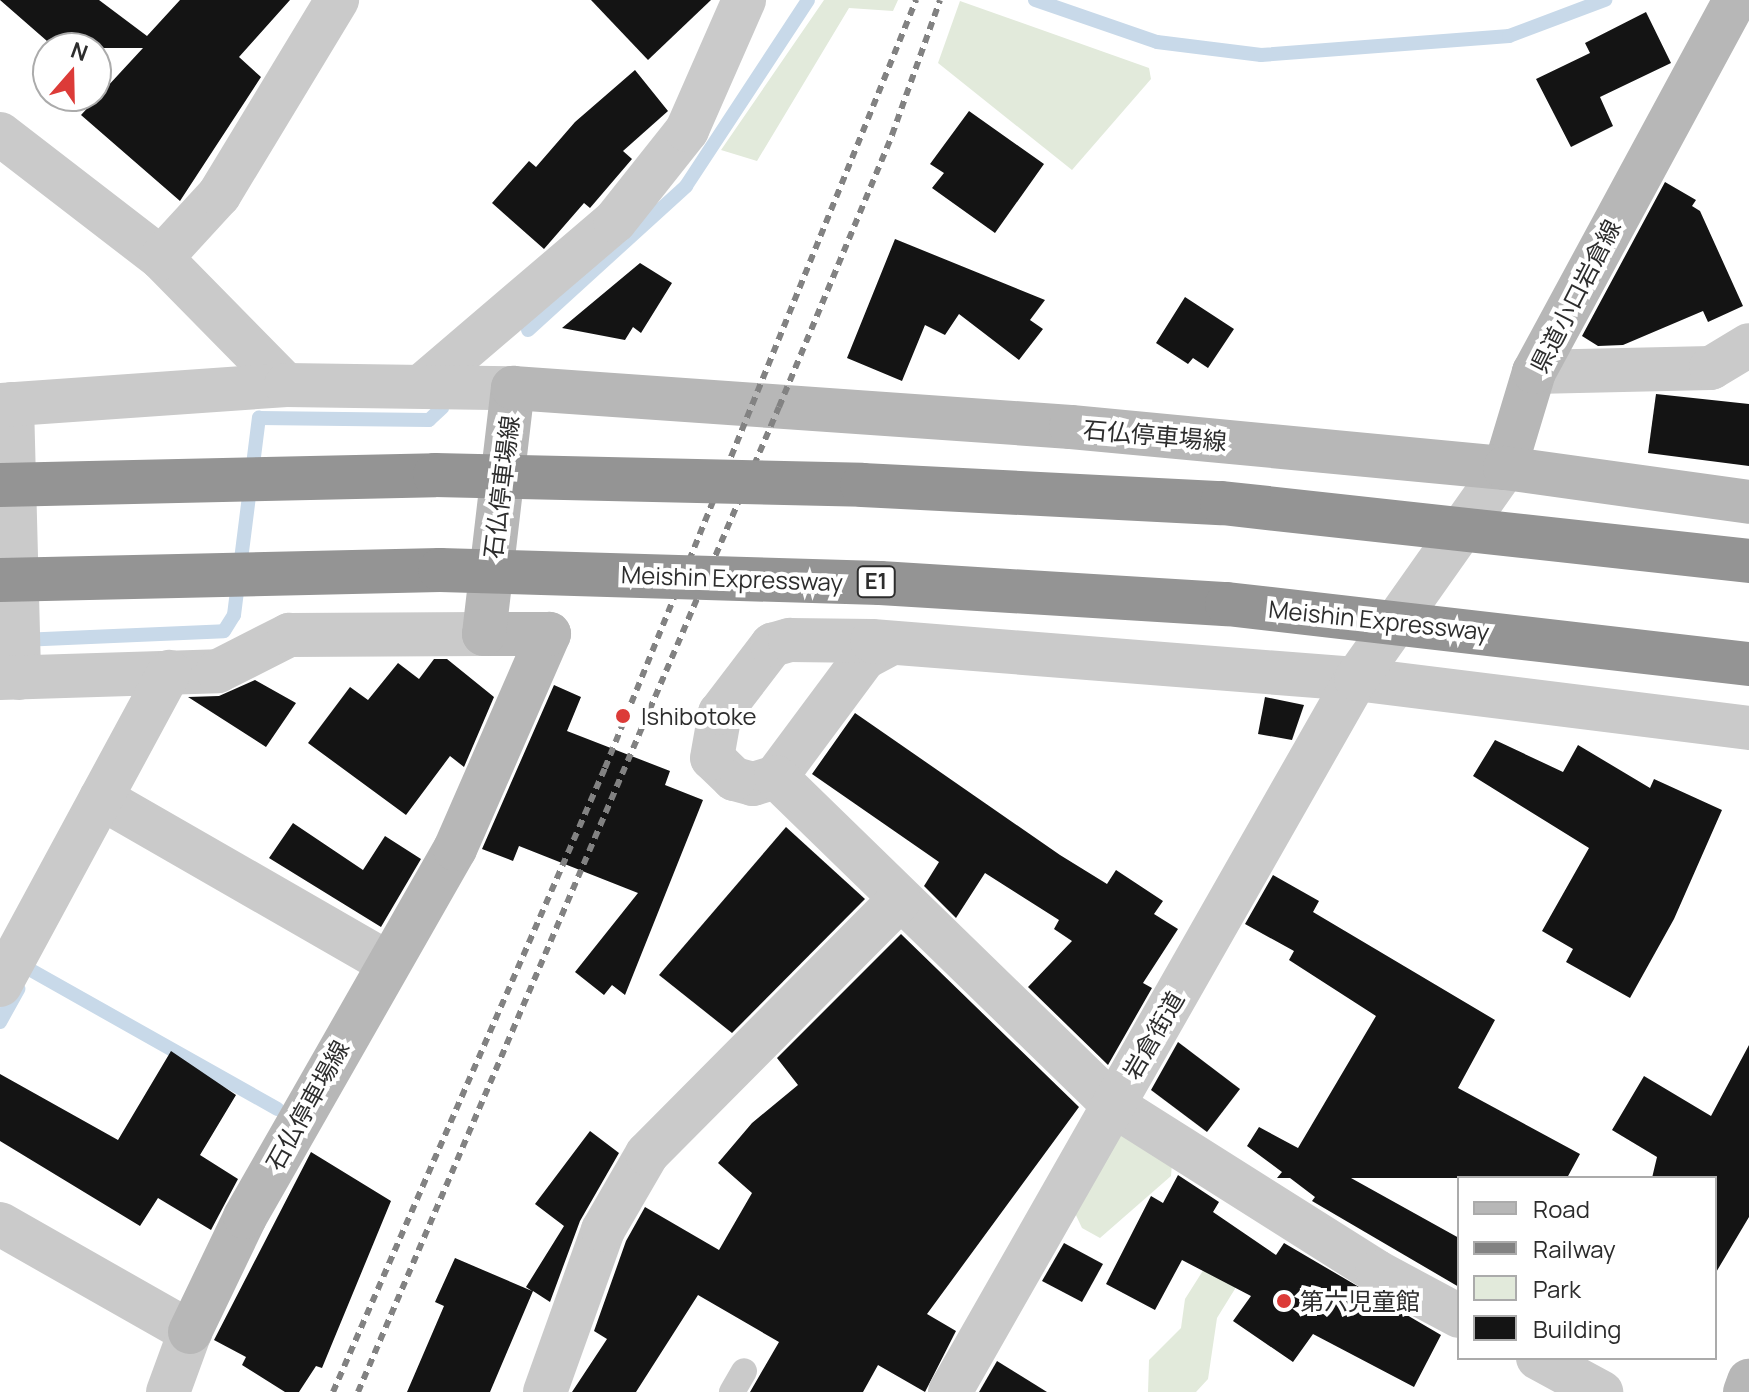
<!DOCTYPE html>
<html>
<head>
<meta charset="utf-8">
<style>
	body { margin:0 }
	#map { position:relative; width:1749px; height:1392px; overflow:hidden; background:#fff; font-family:Manrope,"Noto Sans JP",sans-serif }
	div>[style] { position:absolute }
	.green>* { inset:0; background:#e2eadb }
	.stream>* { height:14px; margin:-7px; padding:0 7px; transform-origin:7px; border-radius:7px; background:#c8d9e9 }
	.building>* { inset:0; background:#141414 }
	.service>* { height:26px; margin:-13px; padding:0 13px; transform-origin:13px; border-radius:13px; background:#cacaca }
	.minor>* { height:44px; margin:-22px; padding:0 22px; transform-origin:22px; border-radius:22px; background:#cacaca }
	.tertiary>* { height:44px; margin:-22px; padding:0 22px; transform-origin:22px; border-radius:22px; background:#cacaca }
	.secondary>* { height:44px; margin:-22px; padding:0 22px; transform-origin:22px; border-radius:22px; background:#b7b7b7 }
	.rail>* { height:6px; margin-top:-3px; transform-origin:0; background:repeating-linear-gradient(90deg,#828282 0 8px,transparent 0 14px) }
	.motorway-bridge>* { height:44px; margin:-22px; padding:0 22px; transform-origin:22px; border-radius:22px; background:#949494 }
	.dots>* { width:22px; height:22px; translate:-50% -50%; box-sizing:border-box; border:4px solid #fff; border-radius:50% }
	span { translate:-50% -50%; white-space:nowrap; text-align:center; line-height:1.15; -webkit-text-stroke:8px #fff; paint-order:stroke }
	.shield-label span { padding:2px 6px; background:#fff; border:2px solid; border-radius:6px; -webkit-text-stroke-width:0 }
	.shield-label { font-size:22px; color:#2d2d2d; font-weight:700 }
	.street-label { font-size:24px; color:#2d2d2d }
	.poi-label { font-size:24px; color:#2d2d2d }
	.left { translate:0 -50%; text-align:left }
	.legend { position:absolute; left:1457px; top:1176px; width:260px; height:184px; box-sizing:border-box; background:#fff; border:2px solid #ababab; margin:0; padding:10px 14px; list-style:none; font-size:24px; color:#2d2d2d }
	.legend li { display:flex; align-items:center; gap:16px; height:40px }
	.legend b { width:40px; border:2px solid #ababab }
	.north { position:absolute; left:32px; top:32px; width:80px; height:80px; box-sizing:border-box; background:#fff; border:2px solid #ababab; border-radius:50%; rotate:20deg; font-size:22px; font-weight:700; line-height:32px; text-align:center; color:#2d2d2d }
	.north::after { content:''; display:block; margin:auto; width:28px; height:36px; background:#dc3b38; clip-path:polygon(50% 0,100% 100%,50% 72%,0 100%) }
</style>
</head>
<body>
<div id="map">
	<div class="green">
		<i style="clip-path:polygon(824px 0,898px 0,893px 11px,849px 8px,757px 161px,721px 150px)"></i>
		<i style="clip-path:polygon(960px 1px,1149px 68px,1151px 79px,1072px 170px,938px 63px)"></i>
		<i style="clip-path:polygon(1120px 1129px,1172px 1163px,1171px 1176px,1100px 1238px,1082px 1228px,1074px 1211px)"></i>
		<i style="clip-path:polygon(1204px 1269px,1238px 1284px,1217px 1318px,1208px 1379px,1196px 1392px,1148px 1392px,1149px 1360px,1181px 1328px,1185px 1299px)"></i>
	</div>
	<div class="stream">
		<i style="left:1035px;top:0;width:129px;rotate:19deg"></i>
		<i style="left:1157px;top:42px;width:105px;rotate:7.1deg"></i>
		<i style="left:1261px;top:55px;width:249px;rotate:-4.4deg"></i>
		<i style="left:1509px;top:36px;width:103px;rotate:-20.6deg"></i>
		<i style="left:528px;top:330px;width:214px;rotate:-42.3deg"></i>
		<i style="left:686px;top:186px;width:222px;rotate:-56.7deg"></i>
		<i style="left:21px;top:640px;width:203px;rotate:-2.5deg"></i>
		<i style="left:224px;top:631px;width:19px;rotate:-58deg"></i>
		<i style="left:234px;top:615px;width:199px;rotate:-82.8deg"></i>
		<i style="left:259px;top:418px;width:170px;rotate:0.7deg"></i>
		<i style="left:429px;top:420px;width:18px;rotate:-43deg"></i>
		<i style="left:29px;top:969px;width:285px;rotate:29.4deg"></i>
		<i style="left:0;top:1022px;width:38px;rotate:-61deg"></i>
	</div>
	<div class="building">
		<i style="clip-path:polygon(0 0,99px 0,147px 36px,180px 0,290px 0,239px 57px,261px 77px,180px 201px,81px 115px,143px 48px,55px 48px)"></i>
		<i style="clip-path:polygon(591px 0,711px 0,648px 60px)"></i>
		<i style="clip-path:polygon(1646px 12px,1671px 63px,1600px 97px,1613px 126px,1571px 147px,1536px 79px,1590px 53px,1585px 43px)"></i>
		<i style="clip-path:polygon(635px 70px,668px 111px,623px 151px,632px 159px,590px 208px,584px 203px,544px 249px,492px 203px,529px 161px,536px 167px,575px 122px)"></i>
		<i style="clip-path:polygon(969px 111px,1044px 164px,995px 233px,932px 188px,944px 173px,930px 164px)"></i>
		<i style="clip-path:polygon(1665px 182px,1696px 200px,1692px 206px,1700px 211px,1743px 306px,1708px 322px,1703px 311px,1623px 345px,1598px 346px,1582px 336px)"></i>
		<i style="clip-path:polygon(895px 239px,1045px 300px,1030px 320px,1043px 329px,1019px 360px,959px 314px,945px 335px,925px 325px,902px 381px,847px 358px)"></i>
		<i style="clip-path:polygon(640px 263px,672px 283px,641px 333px,633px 327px,625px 340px,562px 328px)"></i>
		<i style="clip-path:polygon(1185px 297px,1234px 329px,1208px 368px,1193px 358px,1188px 364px,1156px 343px)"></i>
		<i style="clip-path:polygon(1656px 394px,1749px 404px,1749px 466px,1648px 453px)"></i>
		<i style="clip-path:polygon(434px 659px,447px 659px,494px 697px,464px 767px,450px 756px,406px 815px,308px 743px,350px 687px,368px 700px,398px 663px,419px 679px)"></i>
		<i style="clip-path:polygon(255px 680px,296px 703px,266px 747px,188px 697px,219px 696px)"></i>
		<i style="clip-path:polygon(554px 685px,581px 697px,567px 731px,670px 771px,665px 785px,703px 800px,625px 995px,612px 985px,604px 995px,575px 972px,638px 893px,519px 846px,513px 861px,482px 849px)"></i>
		<i style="clip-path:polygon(1265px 697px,1304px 705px,1292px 740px,1258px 734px)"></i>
		<i style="clip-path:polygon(855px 713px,1060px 855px,1107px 884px,1116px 870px,1163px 901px,1154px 914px,1178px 929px,1143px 983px,1152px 988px,1108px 1065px,1028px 987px,1072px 941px,1054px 929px,1059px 920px,985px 873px,956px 918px,924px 886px,939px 862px,812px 774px)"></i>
		<i style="clip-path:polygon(1495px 740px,1563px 772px,1578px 745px,1650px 788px,1654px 779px,1722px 810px,1674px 919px,1630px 998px,1566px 962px,1573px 949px,1542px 931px,1589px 848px,1473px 776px)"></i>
		<i style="clip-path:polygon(293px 823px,363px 870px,385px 836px,421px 859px,381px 927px,269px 858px)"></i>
		<i style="clip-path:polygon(786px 827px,865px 899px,732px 1033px,659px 975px)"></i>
		<i style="clip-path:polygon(1273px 875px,1319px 901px,1313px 912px,1495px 1020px,1458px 1088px,1580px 1154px,1567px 1178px,1351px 1178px,1459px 1238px,1459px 1287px,1312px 1201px,1315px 1197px,1290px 1178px,1277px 1178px,1282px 1172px,1247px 1146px,1259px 1127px,1298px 1148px,1376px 1016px,1289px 960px,1294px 951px,1245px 924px)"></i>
		<i style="clip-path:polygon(901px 934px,1079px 1107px,927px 1314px,956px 1331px,925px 1392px,878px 1365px,863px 1392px,750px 1392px,779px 1342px,698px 1295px,636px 1392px,572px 1392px,607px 1339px,594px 1331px,626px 1241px,645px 1207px,719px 1250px,752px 1193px,718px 1163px,752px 1123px,798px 1085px,777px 1058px)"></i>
		<i style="clip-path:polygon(1178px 1042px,1240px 1089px,1207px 1132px,1151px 1090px)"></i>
		<i style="clip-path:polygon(1749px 1045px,1749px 1217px,1715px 1274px,1715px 1178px,1652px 1178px,1657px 1157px,1612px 1130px,1644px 1076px,1711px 1116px)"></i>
		<i style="clip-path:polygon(171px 1051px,236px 1095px,200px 1155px,238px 1179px,211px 1230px,158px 1198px,140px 1226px,0 1141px,0 1074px,118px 1140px)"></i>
		<i style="clip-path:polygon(590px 1131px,619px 1153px,580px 1221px,550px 1302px,533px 1291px,490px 1392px,407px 1392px,444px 1306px,435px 1302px,455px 1258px,532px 1291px,526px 1287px,564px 1226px,535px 1204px)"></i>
		<i style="clip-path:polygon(311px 1152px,391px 1201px,322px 1368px,316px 1366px,299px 1392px,285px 1392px,242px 1365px,246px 1357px,214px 1340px)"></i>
		<i style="clip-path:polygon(1178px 1175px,1219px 1202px,1213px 1212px,1276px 1255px,1284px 1243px,1441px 1335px,1414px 1387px,1313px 1334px,1293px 1362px,1233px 1321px,1251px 1296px,1182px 1260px,1155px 1310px,1106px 1284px,1151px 1196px,1163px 1203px)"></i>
		<i style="clip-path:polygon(1064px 1243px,1103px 1264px,1082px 1302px,1042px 1281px)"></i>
		<i style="clip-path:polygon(997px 1361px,1047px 1392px,979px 1392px)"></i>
	</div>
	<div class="service">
		<i style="left:732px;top:1392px;width:24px;rotate:-60deg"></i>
	</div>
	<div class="minor">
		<i style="left:0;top:134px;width:203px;rotate:37.6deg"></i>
		<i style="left:161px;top:258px;width:178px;rotate:45.5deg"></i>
		<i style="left:161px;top:258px;width:86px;rotate:-47.4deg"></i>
		<i style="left:219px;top:195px;width:228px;rotate:-58.8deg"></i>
		<i style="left:1534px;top:372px;width:177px;rotate:-1.3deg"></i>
		<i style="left:1711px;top:368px;width:44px;rotate:-31.2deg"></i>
		<i style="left:424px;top:384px;width:251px;rotate:-40.5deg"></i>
		<i style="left:615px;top:221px;width:116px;rotate:-51.6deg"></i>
		<i style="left:687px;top:130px;width:142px;rotate:-66.3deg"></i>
		<i style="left:12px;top:404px;width:274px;rotate:88.5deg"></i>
		<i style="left:888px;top:645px;width:26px;rotate:152deg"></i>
		<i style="left:865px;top:657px;width:149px;rotate:126.6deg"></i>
		<i style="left:776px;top:777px;width:24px;rotate:163deg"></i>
		<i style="left:753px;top:784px;width:20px;rotate:-165deg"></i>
		<i style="left:734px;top:779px;width:30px;rotate:-136deg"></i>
		<i style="left:712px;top:758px;width:46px;rotate:-79.9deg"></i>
		<i style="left:720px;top:713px;width:86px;rotate:-52.6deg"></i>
		<i style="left:772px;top:645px;width:19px;rotate:-16deg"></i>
		<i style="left:790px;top:640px;width:82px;rotate:0.7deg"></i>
		<i style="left:872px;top:641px;width:485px;rotate:4.5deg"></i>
		<i style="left:1356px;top:679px;width:396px;rotate:7.1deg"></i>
		<i style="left:0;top:678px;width:218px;rotate:-1.8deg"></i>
		<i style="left:218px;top:671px;width:80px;rotate:-26.9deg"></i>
		<i style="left:289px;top:635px;width:195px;rotate:-0.3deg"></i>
		<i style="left:776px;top:777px;width:470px;rotate:44.2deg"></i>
		<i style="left:1113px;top:1105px;width:312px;rotate:32.3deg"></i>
		<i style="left:1377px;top:1272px;width:93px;rotate:28.2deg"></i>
		<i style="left:101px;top:798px;width:329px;rotate:29.9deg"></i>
		<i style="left:0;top:985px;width:356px;rotate:-61.6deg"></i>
		<i style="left:0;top:1224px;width:219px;rotate:29.6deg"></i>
		<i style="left:190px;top:1332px;width:64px;rotate:110.1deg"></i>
		<i style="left:1538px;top:1358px;width:72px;rotate:28.4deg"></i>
		<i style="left:545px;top:1392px;width:172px;rotate:-70.3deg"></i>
		<i style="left:603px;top:1230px;width:88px;rotate:-59.9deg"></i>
		<i style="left:647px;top:1154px;width:358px;rotate:-45.2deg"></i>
		<i style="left:950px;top:1392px;width:820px;rotate:-60.34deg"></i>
		<i style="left:1356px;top:679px;width:258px;rotate:-54.8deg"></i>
	</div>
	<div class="tertiary">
		<i style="left:0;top:405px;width:287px;rotate:-4deg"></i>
		<i style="left:286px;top:385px;width:227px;rotate:0.8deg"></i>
	</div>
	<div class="secondary">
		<i style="left:1505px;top:468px;width:100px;rotate:-73.2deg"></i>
		<i style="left:1534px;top:372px;width:423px;rotate:-61.6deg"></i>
		<i style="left:190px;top:1332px;width:127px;rotate:-64.4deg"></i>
		<i style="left:245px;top:1217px;width:424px;rotate:-60.3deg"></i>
		<i style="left:455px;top:849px;width:235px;rotate:-66.4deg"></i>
		<i style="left:549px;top:634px;width:65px;rotate:180deg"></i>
		<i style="left:484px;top:634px;width:248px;rotate:-83.3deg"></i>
		<i style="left:513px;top:388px;width:559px;rotate:4deg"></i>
		<i style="left:1071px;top:427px;width:436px;rotate:5.4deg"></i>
		<i style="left:1505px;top:468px;width:246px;rotate:7.9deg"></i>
		<i style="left:1745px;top:1392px;width:12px;rotate:-70deg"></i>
	</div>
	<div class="rail">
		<i style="left:333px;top:1392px;width:681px;rotate:-66.45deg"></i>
		<i style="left:605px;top:768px;width:829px;rotate:-67.95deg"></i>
		<i style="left:358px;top:1392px;width:1071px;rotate:-66.86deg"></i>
		<i style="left:779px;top:407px;width:295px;rotate:-67.4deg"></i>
		<i style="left:892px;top:135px;width:143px;rotate:-70.4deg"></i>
	</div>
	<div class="motorway-bridge">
		<i style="left:0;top:485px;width:435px;rotate:-1.3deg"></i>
		<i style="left:435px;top:475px;width:427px;rotate:1.3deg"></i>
		<i style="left:862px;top:485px;width:360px;rotate:2.9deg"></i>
		<i style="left:1222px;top:503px;width:530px;rotate:6.28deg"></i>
		<i style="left:0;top:580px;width:440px;rotate:-1.3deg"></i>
		<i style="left:440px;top:570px;width:440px;rotate:1.7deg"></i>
		<i style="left:880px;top:583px;width:348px;rotate:3.5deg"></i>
		<i style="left:1227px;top:604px;width:525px;rotate:6.56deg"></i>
	</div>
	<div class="dots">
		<i style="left:623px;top:716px;background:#dc3b38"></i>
		<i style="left:1284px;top:1301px;background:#dc3b38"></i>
	</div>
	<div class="shield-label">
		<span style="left:876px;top:582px">E1</span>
	</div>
	<div class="street-label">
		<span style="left:1575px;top:296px;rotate:-63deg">県道小口岩倉線</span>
		<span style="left:1155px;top:435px;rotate:5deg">石仏停車場線</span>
		<span style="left:501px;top:487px;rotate:-83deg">石仏停車場線</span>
		<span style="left:732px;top:578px;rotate:2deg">Meishin Expressway</span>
		<span style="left:1379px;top:620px;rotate:6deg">Meishin Expressway</span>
		<span style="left:1153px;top:1035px;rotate:-60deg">岩倉街道</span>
		<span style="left:307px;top:1105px;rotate:-61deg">石仏停車場線</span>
	</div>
	<div class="poi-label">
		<span class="left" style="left:641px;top:716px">Ishibotoke</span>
		<span class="left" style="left:1300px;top:1301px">第六児童館</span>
	</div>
	<ul class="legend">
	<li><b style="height:10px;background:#b7b7b7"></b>Road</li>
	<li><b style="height:10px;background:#828282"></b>Railway</li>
	<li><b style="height:22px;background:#e2eadb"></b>Park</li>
	<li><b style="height:22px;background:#141414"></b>Building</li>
	</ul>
	<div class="north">N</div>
</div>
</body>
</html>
